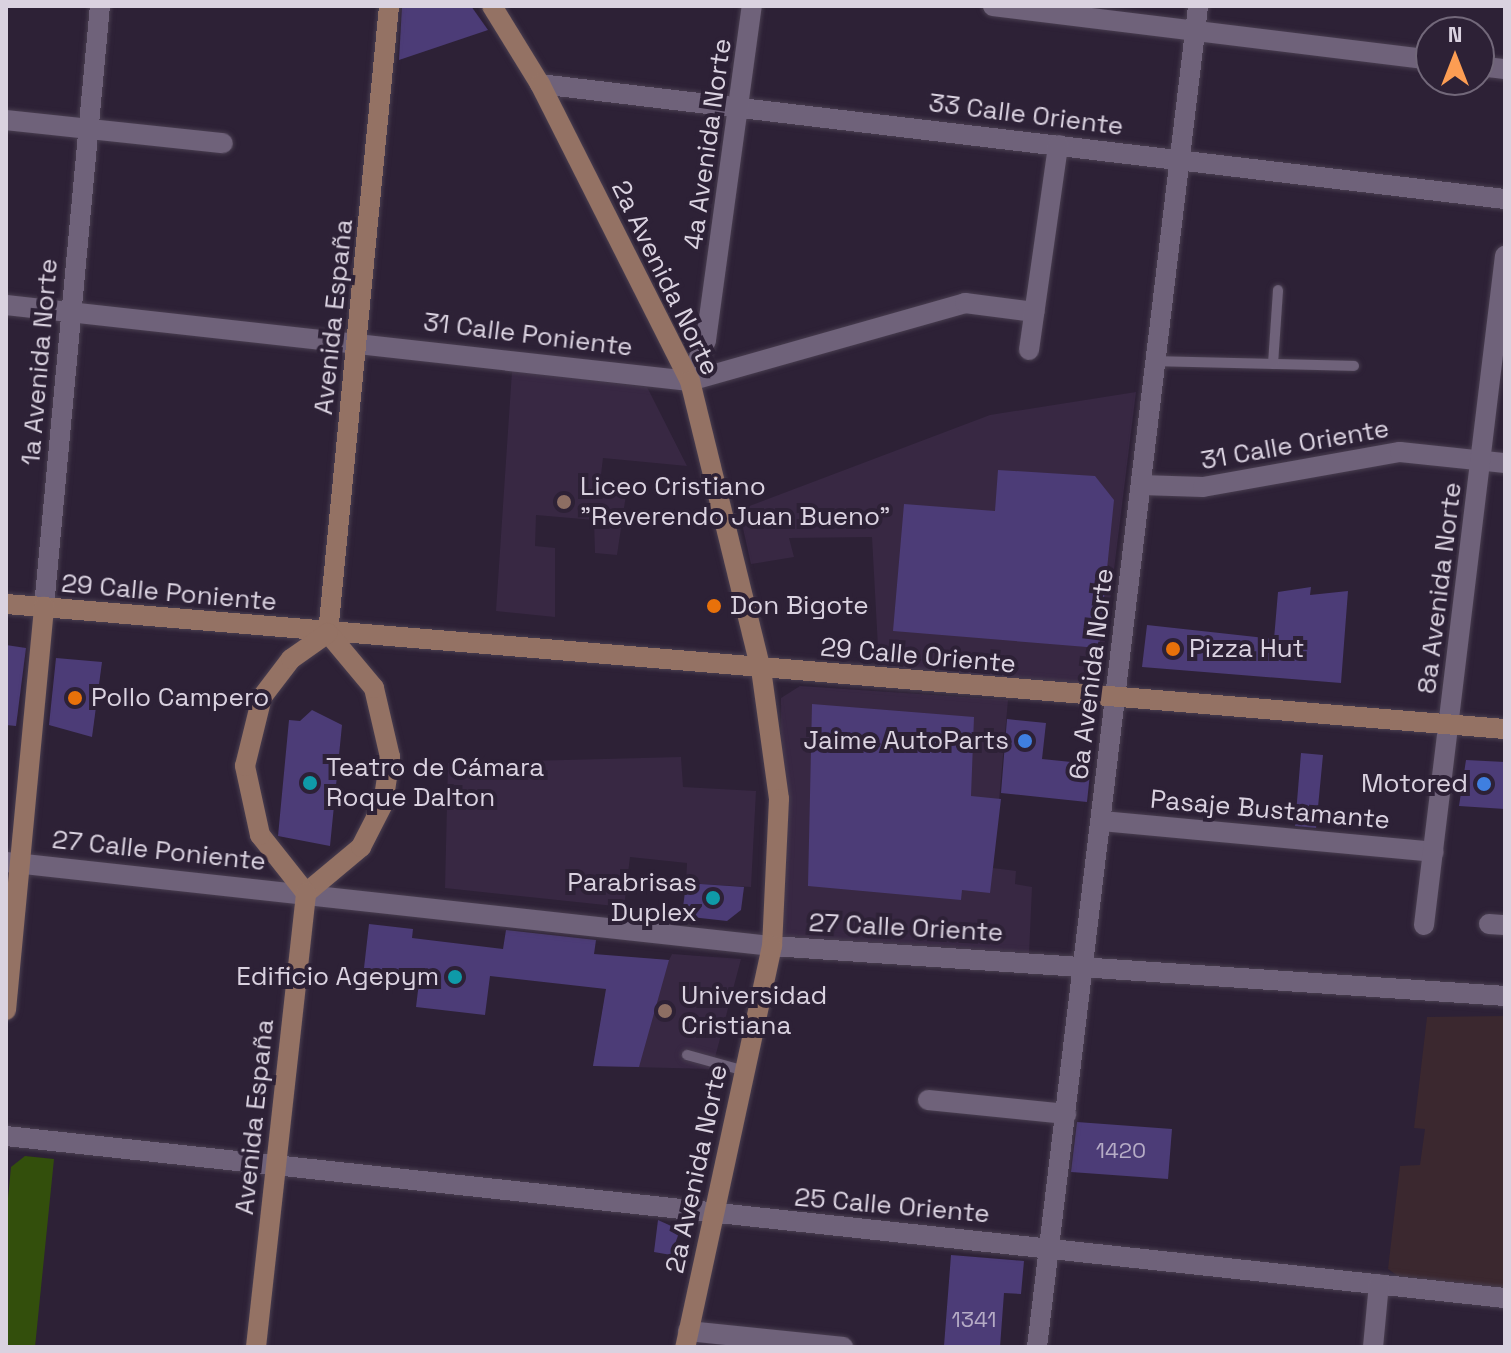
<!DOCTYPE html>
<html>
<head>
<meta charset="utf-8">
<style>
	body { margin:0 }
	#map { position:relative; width:1511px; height:1353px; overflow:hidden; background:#2d2136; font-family:"Space Grotesk",sans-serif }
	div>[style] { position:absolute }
	.commercial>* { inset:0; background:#3b282f }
	.built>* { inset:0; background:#382843 }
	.green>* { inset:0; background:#334f0c }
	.building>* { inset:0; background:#4c3c77 }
	.roads { filter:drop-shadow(0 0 2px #493e50) drop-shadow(0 0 2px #493e50) }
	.lane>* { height:10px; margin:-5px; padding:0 5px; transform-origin:5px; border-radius:5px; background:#6f627a }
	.street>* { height:20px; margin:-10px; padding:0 10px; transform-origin:10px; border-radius:10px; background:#6f627a }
	.secondary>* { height:20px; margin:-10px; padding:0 10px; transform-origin:10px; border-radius:10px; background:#947264 }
	.dots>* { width:22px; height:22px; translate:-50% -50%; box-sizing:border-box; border:4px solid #2d2136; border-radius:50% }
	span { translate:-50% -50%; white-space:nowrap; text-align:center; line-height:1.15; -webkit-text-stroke:8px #2d2136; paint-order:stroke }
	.number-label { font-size:22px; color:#b6acc6 }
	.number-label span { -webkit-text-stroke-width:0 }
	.street-label { font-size:26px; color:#dad2e0 }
	.poi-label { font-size:26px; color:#dad2e0 }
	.left { translate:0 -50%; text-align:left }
	.right { translate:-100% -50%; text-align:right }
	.frame { position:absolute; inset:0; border:8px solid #dad2e0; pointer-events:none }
	.north { position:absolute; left:1415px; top:16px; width:80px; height:80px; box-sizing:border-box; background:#2d2136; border:2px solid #72687a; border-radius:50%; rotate:0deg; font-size:22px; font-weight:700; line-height:32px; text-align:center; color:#dad2e0 }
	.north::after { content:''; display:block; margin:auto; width:28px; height:36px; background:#fc9d53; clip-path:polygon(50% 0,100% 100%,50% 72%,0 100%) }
</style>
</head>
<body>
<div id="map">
	<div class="commercial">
		<i style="clip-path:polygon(1505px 1016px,1505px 1292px,1405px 1281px,1388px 1269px,1400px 1166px,1420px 1165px,1425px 1129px,1414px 1128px,1427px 1017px)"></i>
	</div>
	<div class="built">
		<i style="clip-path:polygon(512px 371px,647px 387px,687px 466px,603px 458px,600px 483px,627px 488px,617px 555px,595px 553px,594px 520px,536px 515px,535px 546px,555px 548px,555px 617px,496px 611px)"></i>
		<i style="clip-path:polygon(1136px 392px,1102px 666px,1088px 685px,879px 666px,872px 537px,789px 538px,794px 557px,751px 564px,739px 510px,990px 415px)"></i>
		<i style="clip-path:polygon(800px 686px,1008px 700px,993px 868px,1016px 871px,1015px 884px,1032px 887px,1029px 955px,782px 937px,781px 698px)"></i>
		<i style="clip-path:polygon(681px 757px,683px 787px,756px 791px,751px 887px,686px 883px,687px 863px,630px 857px,624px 907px,445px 888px,448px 763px)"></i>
		<i style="clip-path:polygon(672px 954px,741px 959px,712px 1069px,593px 1066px,612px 956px,669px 960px)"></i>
	</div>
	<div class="green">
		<i style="clip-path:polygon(25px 1156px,54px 1159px,35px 1347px,6px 1347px,6px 1219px,11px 1167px)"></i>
	</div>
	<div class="building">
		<i style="clip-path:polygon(402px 6px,471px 6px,488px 30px,399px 60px)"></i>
		<i style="clip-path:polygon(998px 470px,1095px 476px,1114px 500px,1099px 648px,893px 631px,904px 504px,995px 511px)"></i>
		<i style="clip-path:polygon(1311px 587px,1310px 595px,1348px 591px,1341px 683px,1142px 667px,1147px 625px,1274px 639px,1278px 592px)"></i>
		<i style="clip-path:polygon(6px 645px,26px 648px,16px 726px,6px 725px)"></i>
		<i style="clip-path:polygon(56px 658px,102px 662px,92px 737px,49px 725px)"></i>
		<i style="clip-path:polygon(812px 704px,974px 717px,971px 796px,1001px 799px,990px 893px,962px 890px,961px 900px,808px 886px)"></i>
		<i style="clip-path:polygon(312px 710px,342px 725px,330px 846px,278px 836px,289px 720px,300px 721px)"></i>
		<i style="clip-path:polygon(1007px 719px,1046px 723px,1042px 759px,1091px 764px,1087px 802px,1001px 793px)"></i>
		<i style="clip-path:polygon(1301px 753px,1323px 755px,1316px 828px,1295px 826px)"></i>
		<i style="clip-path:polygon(1466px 760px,1505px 762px,1505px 809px,1459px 806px)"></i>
		<i style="clip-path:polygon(686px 883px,744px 887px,741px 910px,727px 921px,682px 916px)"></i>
		<i style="clip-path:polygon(369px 924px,413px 929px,412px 938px,503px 949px,506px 930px,596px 940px,594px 954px,669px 960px,639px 1067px,593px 1066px,606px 989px,490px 976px,485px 1015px,416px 1007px,420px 974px,364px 968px)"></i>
		<i style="clip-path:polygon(1077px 1122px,1172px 1129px,1168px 1179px,1071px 1172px)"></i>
		<i style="clip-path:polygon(658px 1220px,680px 1230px,671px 1255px,654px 1252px)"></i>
		<i style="clip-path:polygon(951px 1255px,1024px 1261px,1021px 1294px,1004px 1293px,1000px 1347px,944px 1346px)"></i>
	</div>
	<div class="roads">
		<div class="lane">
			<i style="left:1156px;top:361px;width:198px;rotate:1.4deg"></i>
			<i style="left:1273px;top:364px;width:74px;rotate:-86.1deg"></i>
			<i style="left:687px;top:1055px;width:60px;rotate:15.4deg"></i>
		</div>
		<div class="street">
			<i style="left:993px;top:6px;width:441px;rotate:7deg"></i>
			<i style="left:1479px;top:66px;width:26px;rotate:7deg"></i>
			<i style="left:540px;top:84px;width:972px;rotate:6.8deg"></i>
			<i style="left:6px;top:120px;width:218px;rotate:6.1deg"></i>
			<i style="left:6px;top:305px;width:688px;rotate:6.34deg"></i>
			<i style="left:690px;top:381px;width:286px;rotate:-15.8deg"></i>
			<i style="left:965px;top:303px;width:70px;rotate:7.4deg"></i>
			<i style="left:1029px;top:350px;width:207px;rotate:-81.9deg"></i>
			<i style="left:690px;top:381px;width:44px;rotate:-68.7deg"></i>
			<i style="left:706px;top:340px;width:337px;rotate:-82.2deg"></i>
			<i style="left:1141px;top:485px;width:62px;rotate:1.8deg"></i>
			<i style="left:1203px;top:487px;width:200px;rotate:-10.1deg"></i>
			<i style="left:1400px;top:452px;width:106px;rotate:6deg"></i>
			<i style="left:44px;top:607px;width:604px;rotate:-84.68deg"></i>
			<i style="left:1101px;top:821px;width:334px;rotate:5.3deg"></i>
			<i style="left:6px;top:862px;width:771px;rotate:6.26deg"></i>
			<i style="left:772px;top:946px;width:735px;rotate:3.9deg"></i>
			<i style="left:1489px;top:924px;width:16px;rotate:4deg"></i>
			<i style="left:1424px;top:925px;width:674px;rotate:-83.1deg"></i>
			<i style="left:928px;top:1100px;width:139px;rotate:5.8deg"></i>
			<i style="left:6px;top:1136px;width:1508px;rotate:6.17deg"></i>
			<i style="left:688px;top:1331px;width:156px;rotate:5.9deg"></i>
			<i style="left:1037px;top:1347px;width:1351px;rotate:-83.15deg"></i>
			<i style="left:1373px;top:1347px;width:63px;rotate:-84.6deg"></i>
		</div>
		<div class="secondary">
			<i style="left:492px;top:6px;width:92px;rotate:58.4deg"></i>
			<i style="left:540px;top:84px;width:333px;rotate:63.2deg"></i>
			<i style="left:690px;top:381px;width:297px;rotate:76.2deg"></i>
			<i style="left:761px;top:669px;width:131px;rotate:82.1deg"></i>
			<i style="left:779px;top:799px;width:147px;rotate:92.7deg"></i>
			<i style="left:772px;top:946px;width:410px;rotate:102.2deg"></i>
			<i style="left:6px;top:604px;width:1504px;rotate:4.77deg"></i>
			<i style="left:328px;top:633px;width:630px;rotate:-84.44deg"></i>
			<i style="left:306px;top:893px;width:72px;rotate:-39.9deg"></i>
			<i style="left:361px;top:847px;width:48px;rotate:-62.9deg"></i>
			<i style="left:383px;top:804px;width:48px;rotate:-81.5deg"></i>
			<i style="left:390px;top:757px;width:71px;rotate:-103.1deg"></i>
			<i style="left:374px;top:688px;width:72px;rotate:-129.9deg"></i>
			<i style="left:306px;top:893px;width:74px;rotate:-128.4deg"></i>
			<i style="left:260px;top:835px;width:71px;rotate:-102.3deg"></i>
			<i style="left:245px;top:766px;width:71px;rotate:-76.2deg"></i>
			<i style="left:262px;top:697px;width:48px;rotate:-52.7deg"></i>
			<i style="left:291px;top:659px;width:45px;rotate:-35.1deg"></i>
			<i style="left:6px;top:1010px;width:405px;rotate:-84.6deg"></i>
			<i style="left:256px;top:1347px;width:457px;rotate:-83.7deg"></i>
		</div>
	</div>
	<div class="dots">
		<i style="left:564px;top:502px;background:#8d6e63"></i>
		<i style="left:714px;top:606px;background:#e8710a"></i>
		<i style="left:1173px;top:649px;background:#e8710a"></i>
		<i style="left:75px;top:698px;background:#e8710a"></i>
		<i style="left:1025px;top:741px;background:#3f7fe0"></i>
		<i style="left:310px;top:783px;background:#0f9aa8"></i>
		<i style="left:1484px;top:784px;background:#3f7fe0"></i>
		<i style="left:713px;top:898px;background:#0f9aa8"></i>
		<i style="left:455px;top:977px;background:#0f9aa8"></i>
		<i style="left:665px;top:1011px;background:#8d6e63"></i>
	</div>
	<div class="number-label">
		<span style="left:1121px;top:1151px">1420</span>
		<span style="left:974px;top:1320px">1341</span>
	</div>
	<div class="street-label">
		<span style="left:1026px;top:115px;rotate:7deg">33 Calle Oriente</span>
		<span style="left:708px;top:144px;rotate:-82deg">4a Avenida Norte</span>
		<span style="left:665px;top:278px;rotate:64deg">2a Avenida Norte</span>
		<span style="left:334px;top:317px;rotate:-84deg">Avenida España</span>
		<span style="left:528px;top:335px;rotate:7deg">31 Calle Poniente</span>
		<span style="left:40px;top:362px;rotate:-85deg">1a Avenida Norte</span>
		<span style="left:1295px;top:445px;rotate:-10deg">31 Calle Oriente</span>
		<span style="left:1440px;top:588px;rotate:-83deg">8a Avenida Norte</span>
		<span style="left:169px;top:593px;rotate:5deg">29 Calle Poniente</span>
		<span style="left:918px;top:656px;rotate:5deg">29 Calle Oriente</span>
		<span style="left:1092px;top:674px;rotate:-83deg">6a Avenida Norte</span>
		<span style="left:1270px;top:810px;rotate:5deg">Pasaje Bustamante</span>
		<span style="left:159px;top:851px;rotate:6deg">27 Calle Poniente</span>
		<span style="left:906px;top:928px;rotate:3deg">27 Calle Oriente</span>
		<span style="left:255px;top:1117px;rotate:-84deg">Avenida España</span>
		<span style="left:697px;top:1169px;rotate:-78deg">2a Avenida Norte</span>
		<span style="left:892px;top:1206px;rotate:5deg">25 Calle Oriente</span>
	</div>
	<div class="poi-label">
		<span class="left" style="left:580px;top:502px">Liceo Cristiano<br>"Reverendo Juan Bueno"</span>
		<span class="left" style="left:730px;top:606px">Don Bigote</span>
		<span class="left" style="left:1189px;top:649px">Pizza Hut</span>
		<span class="left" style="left:91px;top:698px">Pollo Campero</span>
		<span class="right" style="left:1009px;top:741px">Jaime AutoParts</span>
		<span class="left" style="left:326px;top:783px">Teatro de Cámara<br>Roque Dalton</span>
		<span class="right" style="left:1468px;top:784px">Motored</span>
		<span class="right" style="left:697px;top:898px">Parabrisas<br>Duplex</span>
		<span class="right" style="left:439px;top:977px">Edificio Agepym</span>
		<span class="left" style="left:681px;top:1011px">Universidad<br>Cristiana</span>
	</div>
	<div class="frame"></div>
	<div class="north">N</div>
</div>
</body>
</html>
